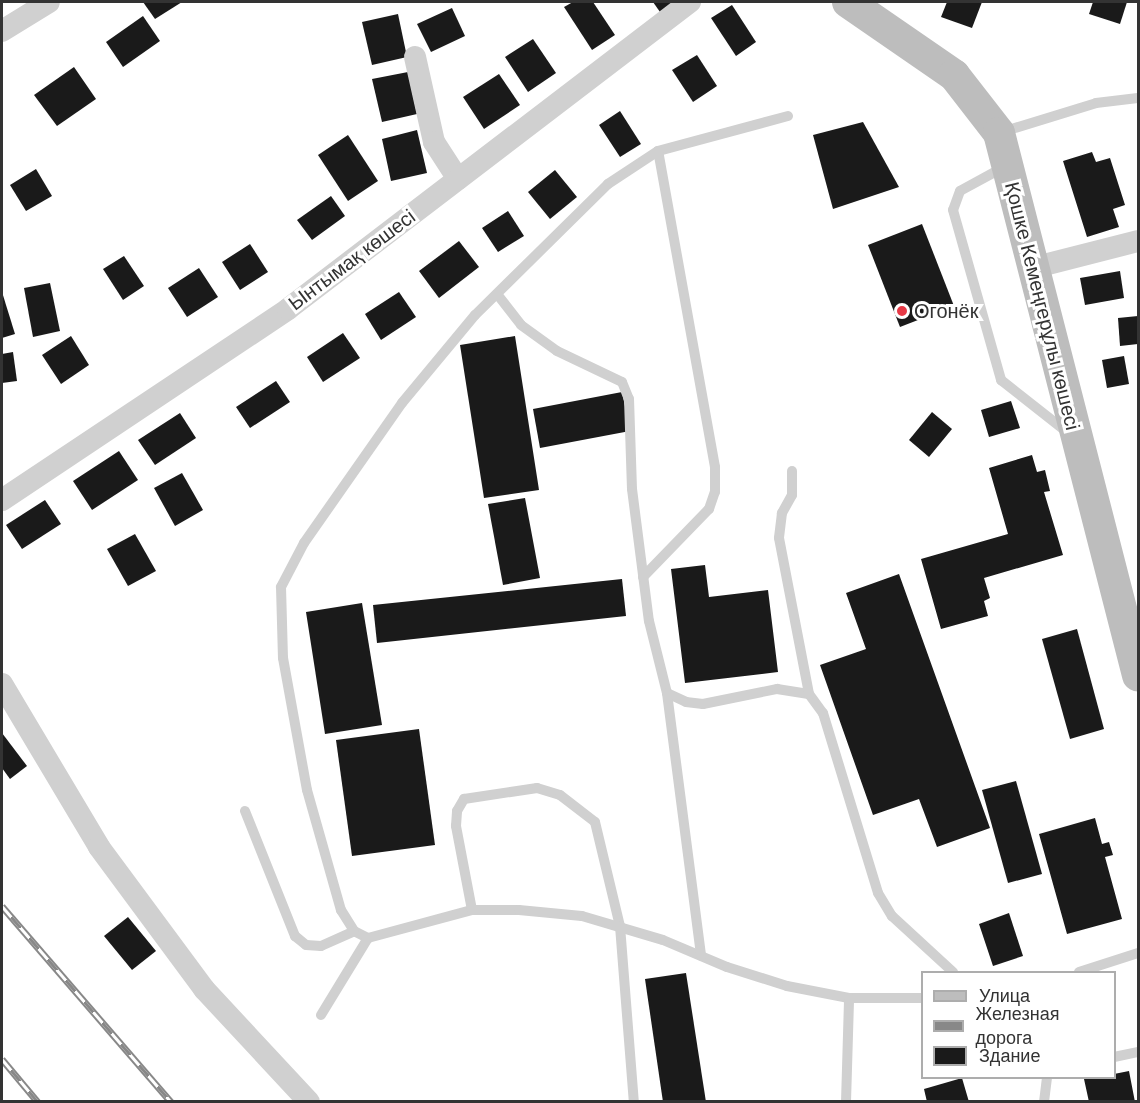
<!DOCTYPE html>
<html>
<head>
<meta charset="utf-8">
<style>
	body { margin:0 }
	#map { position:relative; width:1140px; height:1103px; overflow:hidden; background:#fff; font-family:"DM Sans",sans-serif }
	div>[style] { position:absolute }
	.building>* { inset:0; background:#1a1a1a }
	.lane>* { height:10px; margin:-5px; padding:0 5px; transform-origin:5px; border-radius:5px; background:#d0d0d0 }
	.street>* { height:22px; margin:-11px; padding:0 11px; transform-origin:11px; border-radius:11px; background:#d0d0d0 }
	.secondary>* { height:32px; margin:-16px; padding:0 16px; transform-origin:16px; border-radius:16px; background:#bdbdbd }
	.rail>* { height:7px; margin-top:-3.5px; transform-origin:0; background:repeating-linear-gradient(90deg,#fff 0 14px,#888 0 28px); box-sizing:border-box; border-block:2px solid #888 }
	.dots>* { width:16px; height:16px; translate:-50% -50%; box-sizing:border-box; border:3px solid #fff; border-radius:50% }
	span { translate:-50% -50%; white-space:nowrap; text-align:center; line-height:1.15; -webkit-text-stroke:6px #fff; paint-order:stroke }
	.street-label { font-size:20px; color:#333 }
	.poi-label { font-size:20px; color:#333 }
	.left { translate:0 -50%; text-align:left }
	.frame { position:absolute; inset:0; border:3px solid #333; pointer-events:none }
	.legend { position:absolute; left:921px; top:971px; width:195px; height:108px; box-sizing:border-box; background:#fff; border:2px solid #adadad; margin:0; padding:8px 10px; list-style:none; font-size:18px; color:#333 }
	.legend li { display:flex; align-items:center; gap:12px; height:30px }
	.legend b { width:30px; border:2px solid #adadad }
</style>
</head>
<body>
<div id="map">
	<div class="building">
		<i style="clip-path:polygon(143px 2px,182px 2px,155px 19px)"></i>
		<i style="clip-path:polygon(573px 2px,593px 2px,615px 35px,592px 50px,564px 7px)"></i>
		<i style="clip-path:polygon(653px 2px,676px 2px,660px 12px)"></i>
		<i style="clip-path:polygon(947px 2px,982px 2px,972px 28px,941px 17px)"></i>
		<i style="clip-path:polygon(1093px 2px,1127px 2px,1120px 24px,1089px 14px)"></i>
		<i style="clip-path:polygon(732px 5px,756px 42px,736px 56px,711px 18px)"></i>
		<i style="clip-path:polygon(452px 8px,465px 36px,431px 52px,417px 24px)"></i>
		<i style="clip-path:polygon(398px 14px,407px 57px,372px 65px,362px 22px)"></i>
		<i style="clip-path:polygon(143px 16px,160px 41px,123px 67px,106px 42px)"></i>
		<i style="clip-path:polygon(533px 39px,556px 73px,528px 92px,505px 57px)"></i>
		<i style="clip-path:polygon(697px 55px,717px 86px,693px 102px,672px 70px)"></i>
		<i style="clip-path:polygon(74px 67px,96px 99px,57px 126px,34px 95px)"></i>
		<i style="clip-path:polygon(408px 72px,417px 114px,382px 122px,372px 79px)"></i>
		<i style="clip-path:polygon(499px 74px,520px 105px,484px 129px,463px 97px)"></i>
		<i style="clip-path:polygon(620px 111px,641px 144px,620px 157px,599px 125px)"></i>
		<i style="clip-path:polygon(863px 122px,899px 187px,833px 209px,813px 135px)"></i>
		<i style="clip-path:polygon(417px 130px,427px 173px,391px 181px,382px 139px)"></i>
		<i style="clip-path:polygon(348px 135px,378px 181px,348px 201px,318px 155px)"></i>
		<i style="clip-path:polygon(1092px 152px,1096px 162px,1110px 158px,1125px 205px,1113px 209px,1119px 227px,1087px 237px,1063px 161px)"></i>
		<i style="clip-path:polygon(36px 169px,52px 196px,26px 211px,10px 185px)"></i>
		<i style="clip-path:polygon(555px 170px,577px 197px,550px 219px,528px 192px)"></i>
		<i style="clip-path:polygon(331px 196px,345px 216px,312px 240px,297px 220px)"></i>
		<i style="clip-path:polygon(508px 211px,524px 236px,498px 252px,482px 228px)"></i>
		<i style="clip-path:polygon(922px 224px,954px 306px,900px 327px,868px 245px)"></i>
		<i style="clip-path:polygon(459px 241px,479px 267px,439px 298px,419px 271px)"></i>
		<i style="clip-path:polygon(250px 244px,268px 272px,240px 290px,222px 262px)"></i>
		<i style="clip-path:polygon(124px 256px,144px 286px,123px 300px,103px 269px)"></i>
		<i style="clip-path:polygon(199px 268px,218px 297px,187px 317px,168px 288px)"></i>
		<i style="clip-path:polygon(1120px 271px,1124px 298px,1085px 305px,1080px 278px)"></i>
		<i style="clip-path:polygon(50px 283px,60px 331px,33px 337px,24px 288px)"></i>
		<i style="clip-path:polygon(2px 292px,15px 334px,2px 338px)"></i>
		<i style="clip-path:polygon(399px 292px,416px 317px,381px 340px,365px 314px)"></i>
		<i style="clip-path:polygon(1138px 316px,1138px 344px,1120px 346px,1118px 318px)"></i>
		<i style="clip-path:polygon(343px 333px,360px 358px,323px 382px,307px 357px)"></i>
		<i style="clip-path:polygon(71px 336px,89px 365px,61px 384px,42px 355px)"></i>
		<i style="clip-path:polygon(515px 336px,539px 490px,484px 498px,460px 345px)"></i>
		<i style="clip-path:polygon(13px 352px,17px 381px,2px 383px,2px 354px)"></i>
		<i style="clip-path:polygon(1124px 356px,1129px 384px,1107px 388px,1102px 360px)"></i>
		<i style="clip-path:polygon(276px 381px,290px 402px,250px 428px,236px 407px)"></i>
		<i style="clip-path:polygon(622px 392px,630px 431px,540px 448px,533px 409px)"></i>
		<i style="clip-path:polygon(1011px 401px,1020px 428px,989px 437px,981px 410px)"></i>
		<i style="clip-path:polygon(932px 412px,952px 429px,929px 457px,909px 440px)"></i>
		<i style="clip-path:polygon(180px 413px,196px 438px,155px 465px,138px 440px)"></i>
		<i style="clip-path:polygon(119px 451px,138px 480px,92px 510px,73px 481px)"></i>
		<i style="clip-path:polygon(1032px 455px,1037px 472px,1045px 470px,1050px 491px,1044px 492px,1063px 555px,984px 578px,990px 598px,984px 601px,988px 616px,941px 629px,921px 559px,1008px 534px,989px 468px)"></i>
		<i style="clip-path:polygon(182px 473px,203px 510px,175px 526px,154px 488px)"></i>
		<i style="clip-path:polygon(525px 498px,540px 578px,503px 585px,488px 504px)"></i>
		<i style="clip-path:polygon(45px 500px,61px 524px,22px 549px,6px 525px)"></i>
		<i style="clip-path:polygon(135px 534px,156px 571px,128px 586px,107px 549px)"></i>
		<i style="clip-path:polygon(705px 565px,709px 597px,768px 590px,778px 672px,685px 683px,671px 569px)"></i>
		<i style="clip-path:polygon(899px 574px,990px 828px,937px 847px,919px 799px,873px 815px,820px 665px,866px 649px,846px 593px)"></i>
		<i style="clip-path:polygon(622px 579px,626px 616px,377px 643px,373px 605px)"></i>
		<i style="clip-path:polygon(362px 603px,382px 725px,325px 734px,306px 612px)"></i>
		<i style="clip-path:polygon(1077px 629px,1104px 729px,1070px 739px,1042px 639px)"></i>
		<i style="clip-path:polygon(419px 729px,435px 845px,352px 856px,336px 740px)"></i>
		<i style="clip-path:polygon(2px 733px,27px 766px,10px 779px,2px 768px)"></i>
		<i style="clip-path:polygon(1016px 781px,1042px 874px,1008px 883px,982px 790px)"></i>
		<i style="clip-path:polygon(1095px 818px,1102px 844px,1109px 842px,1113px 855px,1105px 857px,1122px 919px,1067px 934px,1039px 834px)"></i>
		<i style="clip-path:polygon(1009px 913px,1023px 956px,993px 966px,979px 924px)"></i>
		<i style="clip-path:polygon(128px 917px,156px 951px,132px 970px,104px 936px)"></i>
		<i style="clip-path:polygon(686px 973px,706px 1102px,663px 1102px,645px 979px)"></i>
		<i style="clip-path:polygon(1129px 1071px,1135px 1102px,1089px 1102px,1084px 1079px,1114px 1078px,1114px 1074px)"></i>
		<i style="clip-path:polygon(962px 1078px,969px 1102px,927px 1102px,924px 1089px)"></i>
	</div>
	<div class="lane">
		<i style="left:788px;top:116px;width:135px;rotate:164.9deg"></i>
		<i style="left:658px;top:151px;width:60px;rotate:146.6deg"></i>
		<i style="left:608px;top:184px;width:187px;rotate:135.4deg"></i>
		<i style="left:475px;top:315px;width:114px;rotate:129.7deg"></i>
		<i style="left:402px;top:403px;width:171px;rotate:125deg"></i>
		<i style="left:304px;top:543px;width:50px;rotate:117.6deg"></i>
		<i style="left:281px;top:587px;width:71px;rotate:88.4deg"></i>
		<i style="left:283px;top:658px;width:134px;rotate:79.7deg"></i>
		<i style="left:307px;top:790px;width:125px;rotate:74.2deg"></i>
		<i style="left:341px;top:910px;width:25px;rotate:58deg"></i>
		<i style="left:354px;top:931px;width:16px;rotate:27deg"></i>
		<i style="left:368px;top:938px;width:108px;rotate:-15.1deg"></i>
		<i style="left:472px;top:910px;width:47px"></i>
		<i style="left:519px;top:910px;width:63px;rotate:5.4deg"></i>
		<i style="left:582px;top:916px;width:84px;rotate:16.5deg"></i>
		<i style="left:663px;top:940px;width:69px;rotate:22.9deg"></i>
		<i style="left:727px;top:967px;width:63px;rotate:17.6deg"></i>
		<i style="left:787px;top:986px;width:63px;rotate:11deg"></i>
		<i style="left:849px;top:998px;width:73px"></i>
		<i style="left:1002px;top:132px;width:98px;rotate:-17.1deg"></i>
		<i style="left:1096px;top:103px;width:42px;rotate:-6.8deg"></i>
		<i style="left:1004px;top:167px;width:50px;rotate:151.4deg"></i>
		<i style="left:960px;top:191px;width:20px;rotate:110deg"></i>
		<i style="left:953px;top:210px;width:177px;rotate:74.2deg"></i>
		<i style="left:1001px;top:380px;width:84px;rotate:38.2deg"></i>
		<i style="left:497px;top:294px;width:39px;rotate:52deg"></i>
		<i style="left:521px;top:325px;width:44px;rotate:35.8deg"></i>
		<i style="left:557px;top:351px;width:72px;rotate:25.5deg"></i>
		<i style="left:622px;top:382px;width:18px;rotate:68deg"></i>
		<i style="left:629px;top:399px;width:90px;rotate:88.1deg"></i>
		<i style="left:632px;top:489px;width:133px;rotate:82.7deg"></i>
		<i style="left:649px;top:621px;width:74px;rotate:76deg"></i>
		<i style="left:667px;top:693px;width:21px;rotate:25deg"></i>
		<i style="left:686px;top:702px;width:17px;rotate:7deg"></i>
		<i style="left:703px;top:704px;width:76px;rotate:-11.5deg"></i>
		<i style="left:777px;top:689px;width:32px;rotate:9deg"></i>
		<i style="left:809px;top:694px;width:24px;rotate:54deg"></i>
		<i style="left:823px;top:713px;width:188px;rotate:73deg"></i>
		<i style="left:878px;top:893px;width:27px;rotate:59deg"></i>
		<i style="left:892px;top:916px;width:83px;rotate:42.6deg"></i>
		<i style="left:792px;top:471px;width:24px;rotate:90deg"></i>
		<i style="left:792px;top:495px;width:21px;rotate:119deg"></i>
		<i style="left:782px;top:513px;width:25px;rotate:97deg"></i>
		<i style="left:779px;top:538px;width:159px;rotate:79.1deg"></i>
		<i style="left:643px;top:577px;width:95px;rotate:-45.9deg"></i>
		<i style="left:709px;top:509px;width:18px;rotate:-71deg"></i>
		<i style="left:715px;top:492px;width:25px;rotate:-90deg"></i>
		<i style="left:715px;top:467px;width:321px;rotate:-100.2deg"></i>
		<i style="left:667px;top:693px;width:265px;rotate:82.6deg"></i>
		<i style="left:245px;top:811px;width:135px;rotate:68.2deg"></i>
		<i style="left:295px;top:936px;width:14px;rotate:39deg"></i>
		<i style="left:306px;top:945px;width:15px;rotate:4deg"></i>
		<i style="left:321px;top:946px;width:36px;rotate:-24deg"></i>
		<i style="left:472px;top:910px;width:86px;rotate:-100.8deg"></i>
		<i style="left:456px;top:826px;width:15px;rotate:-86deg"></i>
		<i style="left:457px;top:811px;width:14px;rotate:-60deg"></i>
		<i style="left:464px;top:799px;width:74px;rotate:-8.6deg"></i>
		<i style="left:537px;top:788px;width:24px;rotate:17deg"></i>
		<i style="left:560px;top:795px;width:44px;rotate:37.6deg"></i>
		<i style="left:595px;top:822px;width:107px;rotate:76.5deg"></i>
		<i style="left:620px;top:926px;width:177px;rotate:85.5deg"></i>
		<i style="left:1079px;top:972px;width:62px;rotate:-17.9deg"></i>
		<i style="left:321px;top:1015px;width:90px;rotate:-58.6deg"></i>
		<i style="left:1114px;top:1057px;width:25px;rotate:-12deg"></i>
		<i style="left:846px;top:1102px;width:104px;rotate:-88.3deg"></i>
		<i style="left:1044px;top:1102px;width:24px;rotate:-83deg"></i>
	</div>
	<div class="street">
		<i style="left:2px;top:31px;width:55px;rotate:-31.7deg"></i>
		<i style="left:415px;top:57px;width:87px;rotate:77.4deg"></i>
		<i style="left:434px;top:142px;width:44px;rotate:57deg"></i>
		<i style="left:1032px;top:268px;width:109px;rotate:-14.3deg"></i>
		<i style="left:2px;top:500px;width:344px;rotate:-33.7deg"></i>
		<i style="left:288px;top:309px;width:506px;rotate:-37.37deg"></i>
		<i style="left:2px;top:684px;width:190px;rotate:59.2deg"></i>
		<i style="left:99px;top:847px;width:177px;rotate:53.5deg"></i>
		<i style="left:204px;top:989px;width:154px;rotate:47.1deg"></i>
	</div>
	<div class="secondary">
		<i style="left:848px;top:2px;width:129px;rotate:34.6deg"></i>
		<i style="left:954px;top:75px;width:73px;rotate:52.2deg"></i>
		<i style="left:999px;top:133px;width:560px;rotate:75.62deg"></i>
	</div>
	<div class="rail">
		<i style="left:2px;top:906px;width:259px;rotate:49.2deg"></i>
		<i style="left:2px;top:1059px;width:56px;rotate:50.1deg"></i>
	</div>
	<div class="dots">
		<i style="left:902px;top:311px;background:#e63946"></i>
	</div>
	<div class="street-label">
		<span style="left:352px;top:260px;rotate:-37deg">Ынтымақ көшесі</span>
		<span style="left:1042px;top:306px;rotate:76deg">Қошке Кемеңгерұлы көшесі</span>
	</div>
	<div class="poi-label">
		<span class="left" style="left:914px;top:311px">Огонёк</span>
	</div>
	<div class="frame"></div>
	<ul class="legend">
	<li><b style="height:8px;background:#bdbdbd"></b>Улица</li>
	<li><b style="height:8px;background:#888"></b>Железная дорога</li>
	<li><b style="height:16px;background:#1a1a1a"></b>Здание</li>
	</ul>
</div>
</body>
</html>
